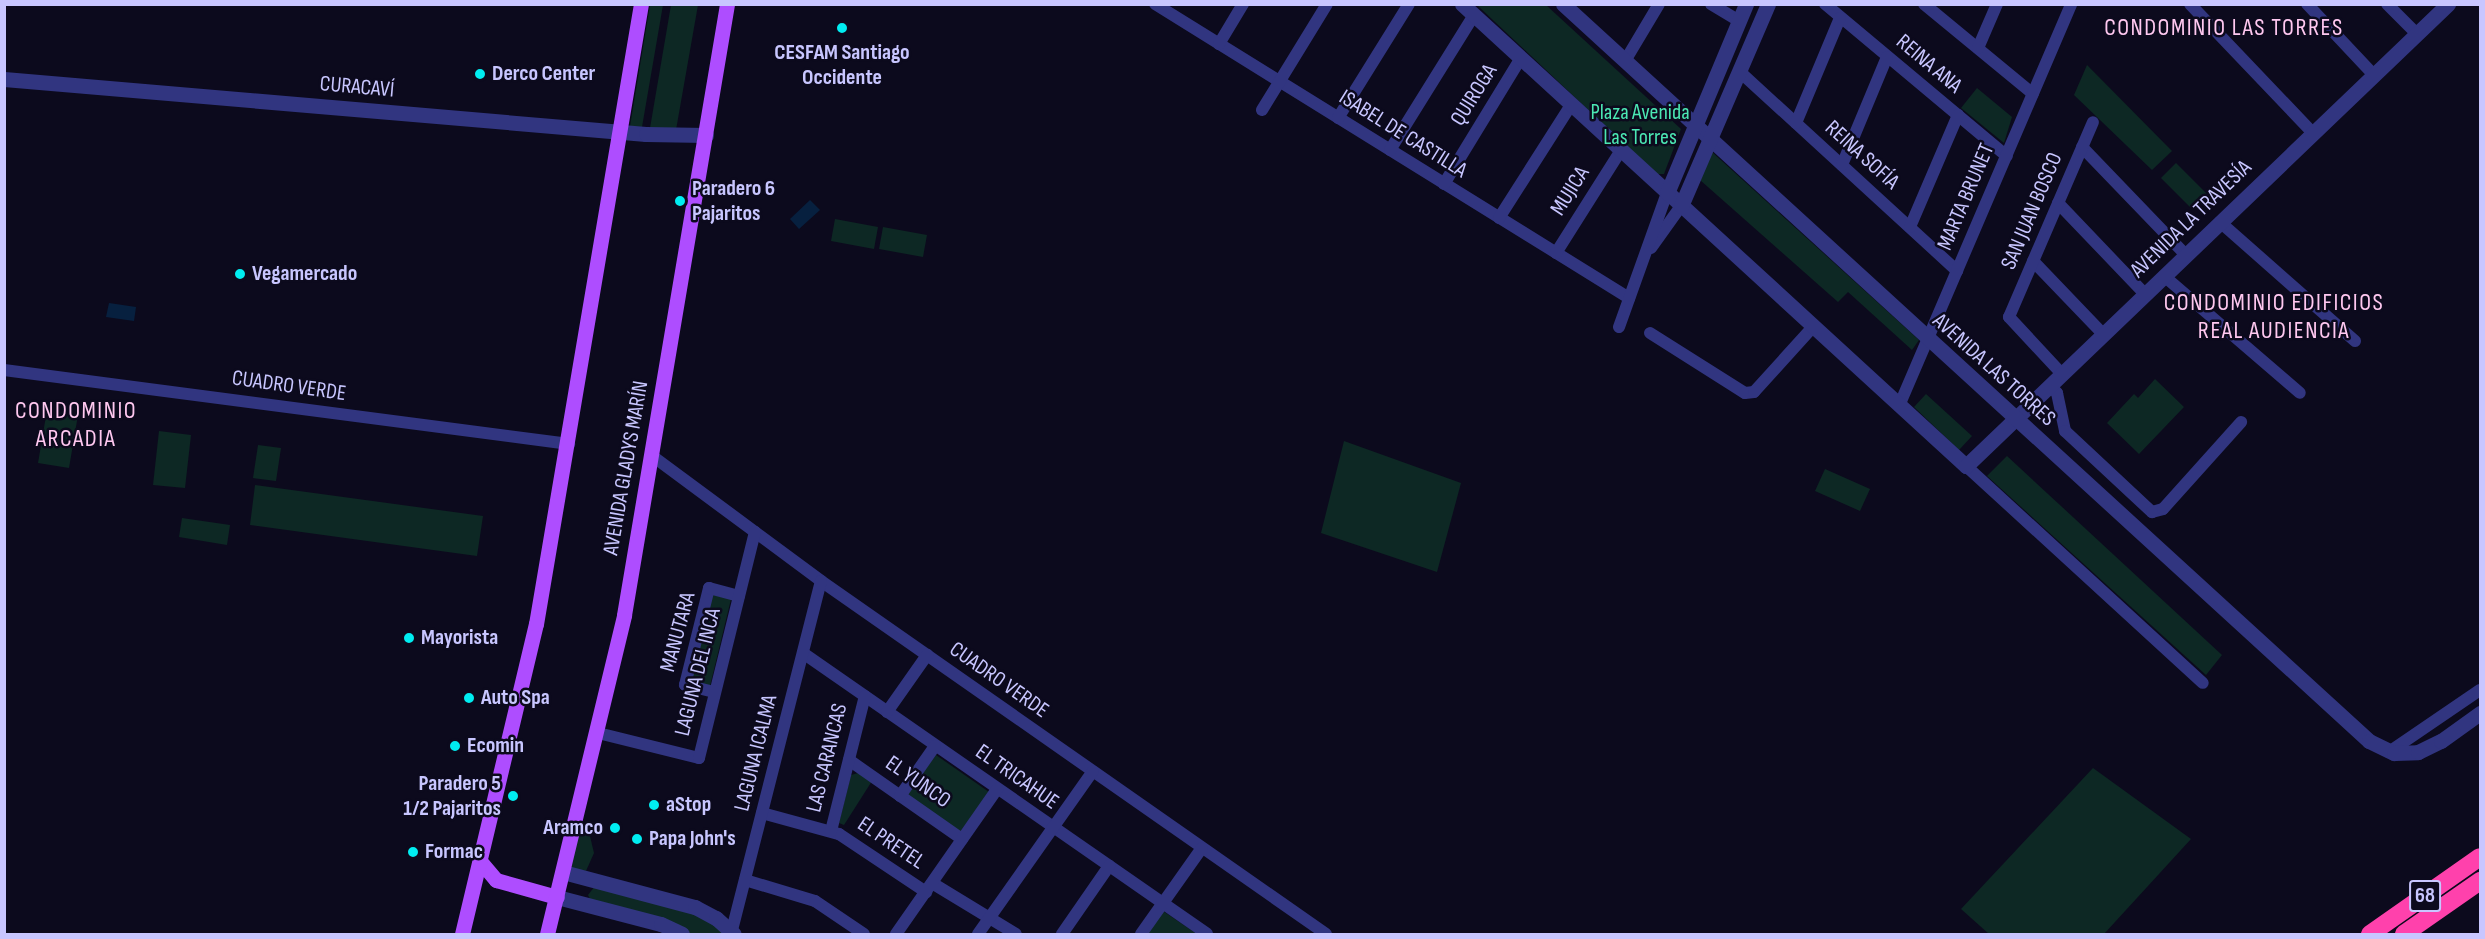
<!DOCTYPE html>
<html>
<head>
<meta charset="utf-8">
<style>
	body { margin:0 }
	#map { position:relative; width:2485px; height:939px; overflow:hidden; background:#0c0a1d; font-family:"Sofia Sans Condensed",sans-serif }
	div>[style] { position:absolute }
	.green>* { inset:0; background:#0d2824 }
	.water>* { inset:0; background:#07203f }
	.minor>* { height:12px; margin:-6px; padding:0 6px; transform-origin:6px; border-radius:6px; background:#313580 }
	.tertiary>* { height:15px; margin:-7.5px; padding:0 7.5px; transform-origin:7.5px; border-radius:7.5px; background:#313580 }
	.primary>* { height:15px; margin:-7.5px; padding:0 7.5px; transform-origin:7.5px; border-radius:7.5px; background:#ae4dff }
	.motorway>* { height:18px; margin:-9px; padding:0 9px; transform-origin:9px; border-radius:9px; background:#ff41ac }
	.dots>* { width:16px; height:16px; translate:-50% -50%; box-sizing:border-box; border:3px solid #0c0a1d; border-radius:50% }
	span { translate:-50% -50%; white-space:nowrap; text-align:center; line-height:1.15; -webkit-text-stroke:5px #0c0a1d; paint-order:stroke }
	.shield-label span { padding:2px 4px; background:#0c0a1d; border:2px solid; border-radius:4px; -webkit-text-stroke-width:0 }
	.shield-label { font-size:21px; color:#c8c6ff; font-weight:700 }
	.poi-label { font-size:22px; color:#c8c6ff; font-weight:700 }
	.left { translate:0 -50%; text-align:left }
	.right { translate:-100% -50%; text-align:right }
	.street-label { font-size:22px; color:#c8c6ff }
	.park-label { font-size:22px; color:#4be7b3 }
	.neighbourhood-label { font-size:24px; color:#ffc8f0; letter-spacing:1.5px }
	.frame { position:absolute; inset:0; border:6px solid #c8c6ff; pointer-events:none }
</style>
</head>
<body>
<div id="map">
	<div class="green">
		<i style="clip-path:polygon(650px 5px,663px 5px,642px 127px,630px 126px)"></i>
		<i style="clip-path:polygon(671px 5px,698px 5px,676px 130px,650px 128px)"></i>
		<i style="clip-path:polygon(1477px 5px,1546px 5px,1681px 129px,1664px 174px,1656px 174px)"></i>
		<i style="clip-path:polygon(2087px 65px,2172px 151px,2152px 170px,2074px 95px)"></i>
		<i style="clip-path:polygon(1977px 88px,2012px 117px,2004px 143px,1961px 108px)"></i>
		<i style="clip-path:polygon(1712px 152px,1919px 340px,1912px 350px,1848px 292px,1838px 302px,1700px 180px)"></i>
		<i style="clip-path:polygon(2176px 163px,2208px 195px,2193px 210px,2161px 178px)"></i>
		<i style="clip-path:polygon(835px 219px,878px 227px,874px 249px,831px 241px)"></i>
		<i style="clip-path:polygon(883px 227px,927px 235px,923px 257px,879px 249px)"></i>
		<i style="clip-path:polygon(2155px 379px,2184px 407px,2139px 454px,2107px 423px,2134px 394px,2138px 398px)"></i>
		<i style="clip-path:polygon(1926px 394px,1972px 436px,1959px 450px,1914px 407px)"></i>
		<i style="clip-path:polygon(47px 410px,78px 415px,69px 468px,38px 463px)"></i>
		<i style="clip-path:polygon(159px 431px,191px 435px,185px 488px,153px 485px)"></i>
		<i style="clip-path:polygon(1344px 441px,1461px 483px,1437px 572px,1321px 533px)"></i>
		<i style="clip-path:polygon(258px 445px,281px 448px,276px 481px,253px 478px)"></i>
		<i style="clip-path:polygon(2007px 456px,2222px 655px,2206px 675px,1987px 476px)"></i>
		<i style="clip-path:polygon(1825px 469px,1870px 489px,1860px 511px,1815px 491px)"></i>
		<i style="clip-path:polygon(255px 485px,483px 516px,477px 556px,250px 525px)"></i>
		<i style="clip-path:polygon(182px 518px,230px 525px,227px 545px,179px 537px)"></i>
		<i style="clip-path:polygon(712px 594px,731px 599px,710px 686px,691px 682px)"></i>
		<i style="clip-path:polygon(936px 755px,989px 792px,960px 832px,907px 794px)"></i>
		<i style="clip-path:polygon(2093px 768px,2191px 839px,2104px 934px,1989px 934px,1961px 909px)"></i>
		<i style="clip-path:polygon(858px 773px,872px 781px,844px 825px,839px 823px,851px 775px)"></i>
		<i style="clip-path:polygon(580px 824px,588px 828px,594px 853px,586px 871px,570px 868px)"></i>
		<i style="clip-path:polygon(595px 886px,708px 917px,723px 934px,691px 934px,591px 901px,588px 895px)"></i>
		<i style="clip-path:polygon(1163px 911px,1197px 934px,1147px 934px)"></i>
	</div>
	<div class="water">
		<i style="clip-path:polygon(810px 200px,820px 210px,799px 229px,790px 219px)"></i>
		<i style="clip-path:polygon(109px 303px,136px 307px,134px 321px,106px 317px)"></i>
	</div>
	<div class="minor">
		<i style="left:1155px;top:4px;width:558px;rotate:31.81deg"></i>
		<i style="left:1711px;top:4px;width:33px;rotate:31deg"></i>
		<i style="left:1825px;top:4px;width:237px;rotate:39.9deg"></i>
		<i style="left:1924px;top:4px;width:141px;rotate:39.5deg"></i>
		<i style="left:2190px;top:4px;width:178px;rotate:46.4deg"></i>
		<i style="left:2307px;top:4px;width:98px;rotate:46.7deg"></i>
		<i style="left:2387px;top:4px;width:42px;rotate:45deg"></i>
		<i style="left:1219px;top:44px;width:47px;rotate:-59deg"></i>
		<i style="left:1978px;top:48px;width:48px;rotate:-66.6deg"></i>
		<i style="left:1625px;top:61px;width:66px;rotate:-59.2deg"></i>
		<i style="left:1739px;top:71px;width:296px;rotate:42.5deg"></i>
		<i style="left:1262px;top:110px;width:124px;rotate:-58.5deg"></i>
		<i style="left:1338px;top:118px;width:134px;rotate:-58.1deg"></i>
		<i style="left:1796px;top:123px;width:114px;rotate:-67.3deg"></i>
		<i style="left:2082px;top:147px;width:150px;rotate:46.1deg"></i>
		<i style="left:1390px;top:150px;width:159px;rotate:-58.1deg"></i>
		<i style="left:1842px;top:165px;width:117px;rotate:-67.4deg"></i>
		<i style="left:1444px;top:184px;width:148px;rotate:-58.6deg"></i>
		<i style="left:2058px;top:203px;width:126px;rotate:46.3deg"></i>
		<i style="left:1499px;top:218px;width:134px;rotate:-57.5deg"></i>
		<i style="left:2220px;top:222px;width:180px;rotate:41.4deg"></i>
		<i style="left:1910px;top:227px;width:122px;rotate:-66.8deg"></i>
		<i style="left:1651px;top:248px;width:52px;rotate:-54.5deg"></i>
		<i style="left:1556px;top:253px;width:122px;rotate:-57.7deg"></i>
		<i style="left:2033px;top:261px;width:101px;rotate:46.2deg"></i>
		<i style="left:2164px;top:276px;width:179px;rotate:40.7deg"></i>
		<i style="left:1619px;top:327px;width:142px;rotate:-70.3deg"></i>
		<i style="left:1650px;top:333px;width:112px;rotate:32.3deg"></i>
		<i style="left:1745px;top:393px;width:9px;rotate:-6deg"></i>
		<i style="left:1754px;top:392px;width:88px;rotate:-47.8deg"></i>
		<i style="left:4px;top:370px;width:570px;rotate:7.46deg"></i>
		<i style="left:2062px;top:374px;width:78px;rotate:-132.9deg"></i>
		<i style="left:2009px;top:317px;width:212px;rotate:-66.7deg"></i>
		<i style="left:2050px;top:385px;width:11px;rotate:49deg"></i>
		<i style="left:2057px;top:393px;width:39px;rotate:78deg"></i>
		<i style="left:2065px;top:431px;width:119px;rotate:43deg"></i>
		<i style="left:2152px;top:512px;width:11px;rotate:-15deg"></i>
		<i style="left:2163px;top:509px;width:117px;rotate:-48.1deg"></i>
		<i style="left:1899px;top:406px;width:437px;rotate:-66.8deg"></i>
		<i style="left:651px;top:455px;width:212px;rotate:36.5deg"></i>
		<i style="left:821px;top:581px;width:616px;rotate:34.95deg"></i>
		<i style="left:1966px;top:466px;width:321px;rotate:42.5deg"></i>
		<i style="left:803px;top:653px;width:492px;rotate:34.8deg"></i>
		<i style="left:714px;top:692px;width:30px;rotate:-166deg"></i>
		<i style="left:685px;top:685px;width:100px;rotate:-76.1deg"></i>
		<i style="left:709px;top:588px;width:31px;rotate:15deg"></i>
		<i style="left:887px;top:712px;width:70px;rotate:-54.9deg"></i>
		<i style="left:598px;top:733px;width:104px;rotate:13.9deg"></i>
		<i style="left:699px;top:758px;width:233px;rotate:-76.1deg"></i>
		<i style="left:2389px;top:752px;width:110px;rotate:-34.3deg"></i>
		<i style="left:849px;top:760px;width:138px;rotate:35deg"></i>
		<i style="left:900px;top:796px;width:61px;rotate:-55deg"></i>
		<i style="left:762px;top:813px;width:80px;rotate:15.3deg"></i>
		<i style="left:839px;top:834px;width:105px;rotate:33.7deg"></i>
		<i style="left:831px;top:831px;width:139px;rotate:-75.9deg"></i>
		<i style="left:745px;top:880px;width:73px;rotate:16.7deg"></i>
		<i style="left:815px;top:901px;width:59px;rotate:34deg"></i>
		<i style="left:932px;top:883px;width:98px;rotate:31.3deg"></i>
		<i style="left:731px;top:934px;width:364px;rotate:-75.7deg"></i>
		<i style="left:896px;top:934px;width:177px;rotate:-55.1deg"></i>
		<i style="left:978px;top:934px;width:199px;rotate:-54.8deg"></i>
		<i style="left:1062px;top:934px;width:83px;rotate:-55.3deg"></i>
		<i style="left:1141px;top:934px;width:105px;rotate:-54.7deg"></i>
	</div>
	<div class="tertiary">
		<i style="left:1462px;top:4px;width:684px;rotate:42.51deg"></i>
		<i style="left:1966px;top:466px;width:668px;rotate:-43.79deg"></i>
		<i style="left:1563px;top:4px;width:1092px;rotate:42.44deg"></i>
		<i style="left:2369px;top:741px;width:28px;rotate:26deg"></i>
		<i style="left:2394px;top:753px;width:24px;rotate:-2deg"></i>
		<i style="left:2418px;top:752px;width:25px;rotate:-26deg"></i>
		<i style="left:2441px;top:741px;width:48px;rotate:-35.7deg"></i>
		<i style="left:4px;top:79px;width:644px;rotate:4.9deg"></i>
		<i style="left:646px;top:134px;width:60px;rotate:1deg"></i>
		<i style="left:1667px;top:193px;width:205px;rotate:-67.3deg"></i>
		<i style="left:1681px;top:206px;width:220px;rotate:-66.7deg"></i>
		<i style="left:563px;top:872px;width:137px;rotate:14.9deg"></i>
		<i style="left:695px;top:907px;width:24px;rotate:28deg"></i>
		<i style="left:716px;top:918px;width:24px;rotate:42deg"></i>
		<i style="left:557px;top:897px;width:107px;rotate:14.6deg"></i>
		<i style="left:661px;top:924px;width:23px;rotate:25deg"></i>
	</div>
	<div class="primary">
		<i style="left:480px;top:861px;width:25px;rotate:50deg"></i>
		<i style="left:496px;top:880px;width:63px;rotate:15.6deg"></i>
		<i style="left:462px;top:934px;width:319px;rotate:-76.6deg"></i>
		<i style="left:536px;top:624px;width:629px;rotate:-80.39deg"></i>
		<i style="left:547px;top:934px;width:328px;rotate:-76.4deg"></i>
		<i style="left:624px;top:615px;width:620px;rotate:-80.43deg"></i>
	</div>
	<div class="motorway">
		<i style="left:2370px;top:934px;width:134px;rotate:-35deg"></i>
		<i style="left:2404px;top:934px;width:93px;rotate:-34.9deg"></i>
	</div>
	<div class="dots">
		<i style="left:842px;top:28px;background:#00edf1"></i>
		<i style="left:480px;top:74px;background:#00edf1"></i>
		<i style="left:680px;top:201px;background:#00edf1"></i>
		<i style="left:240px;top:274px;background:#00edf1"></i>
		<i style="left:409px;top:638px;background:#00edf1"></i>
		<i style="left:469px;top:698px;background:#00edf1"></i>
		<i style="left:455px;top:746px;background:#00edf1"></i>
		<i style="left:513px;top:796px;background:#00edf1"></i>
		<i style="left:654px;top:805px;background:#00edf1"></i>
		<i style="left:615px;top:828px;background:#00edf1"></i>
		<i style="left:637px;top:839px;background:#00edf1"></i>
		<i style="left:413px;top:852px;background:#00edf1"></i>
	</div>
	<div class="shield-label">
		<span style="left:2425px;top:896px">68</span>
	</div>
	<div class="poi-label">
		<span style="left:842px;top:65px">CESFAM Santiago<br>Occidente</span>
		<span class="left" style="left:492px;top:74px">Derco Center</span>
		<span class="left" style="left:692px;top:201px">Paradero 6<br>Pajaritos</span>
		<span class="left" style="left:252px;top:274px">Vegamercado</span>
		<span class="left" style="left:421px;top:638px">Mayorista</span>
		<span class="left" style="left:481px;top:698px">Auto Spa</span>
		<span class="left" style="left:467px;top:746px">Ecomin</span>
		<span class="right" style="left:501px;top:796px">Paradero 5<br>1/2 Pajaritos</span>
		<span class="left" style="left:666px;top:805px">aStop</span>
		<span class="right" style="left:603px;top:828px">Aramco</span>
		<span class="left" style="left:649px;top:839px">Papa John's</span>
		<span class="left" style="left:425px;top:852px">Formac</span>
	</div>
	<div class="street-label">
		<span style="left:1929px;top:64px;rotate:40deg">REINA ANA</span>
		<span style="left:357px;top:87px;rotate:5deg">CURACAVÍ</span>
		<span style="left:1474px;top:95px;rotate:-58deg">QUIROGA</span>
		<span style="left:1403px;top:134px;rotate:32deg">ISABEL DE CASTILLA</span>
		<span style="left:1862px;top:155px;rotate:42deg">REINA SOFÍA</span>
		<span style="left:1570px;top:191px;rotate:-58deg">MUJICA</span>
		<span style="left:1966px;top:197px;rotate:-67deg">MARTA BRUNET</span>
		<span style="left:2032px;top:211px;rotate:-67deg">SAN JUAN BOSCO</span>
		<span style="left:2191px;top:219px;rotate:-44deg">AVENIDA LA TRAVESÍA</span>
		<span style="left:1994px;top:370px;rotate:42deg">AVENIDA LAS TORRES</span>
		<span style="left:289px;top:386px;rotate:8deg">CUADRO VERDE</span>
		<span style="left:626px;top:468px;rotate:-80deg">AVENIDA GLADYS MARÍN</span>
		<span style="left:678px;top:632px;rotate:-75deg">MANUTARA</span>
		<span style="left:698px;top:672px;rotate:-76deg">LAGUNA DEL INCA</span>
		<span style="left:999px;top:680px;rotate:35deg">CUADRO VERDE</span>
		<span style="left:756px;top:753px;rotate:-76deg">LAGUNA ICALMA</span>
		<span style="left:827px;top:758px;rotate:-76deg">LAS CARANCAS</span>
		<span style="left:1017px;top:777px;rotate:35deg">EL TRICAHUE</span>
		<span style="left:918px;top:782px;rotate:35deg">EL YUNCO</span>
		<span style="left:891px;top:843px;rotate:34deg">EL PRETEL</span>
	</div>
	<div class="park-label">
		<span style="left:1640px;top:125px">Plaza Avenida<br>Las Torres</span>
	</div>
	<div class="neighbourhood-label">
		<span style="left:2224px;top:28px">CONDOMINIO LAS TORRES</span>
		<span style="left:2274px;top:317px">CONDOMINIO EDIFICIOS<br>REAL AUDIENCIA</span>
		<span style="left:76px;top:425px">CONDOMINIO<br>ARCADIA</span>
	</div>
	<div class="frame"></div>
</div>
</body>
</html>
